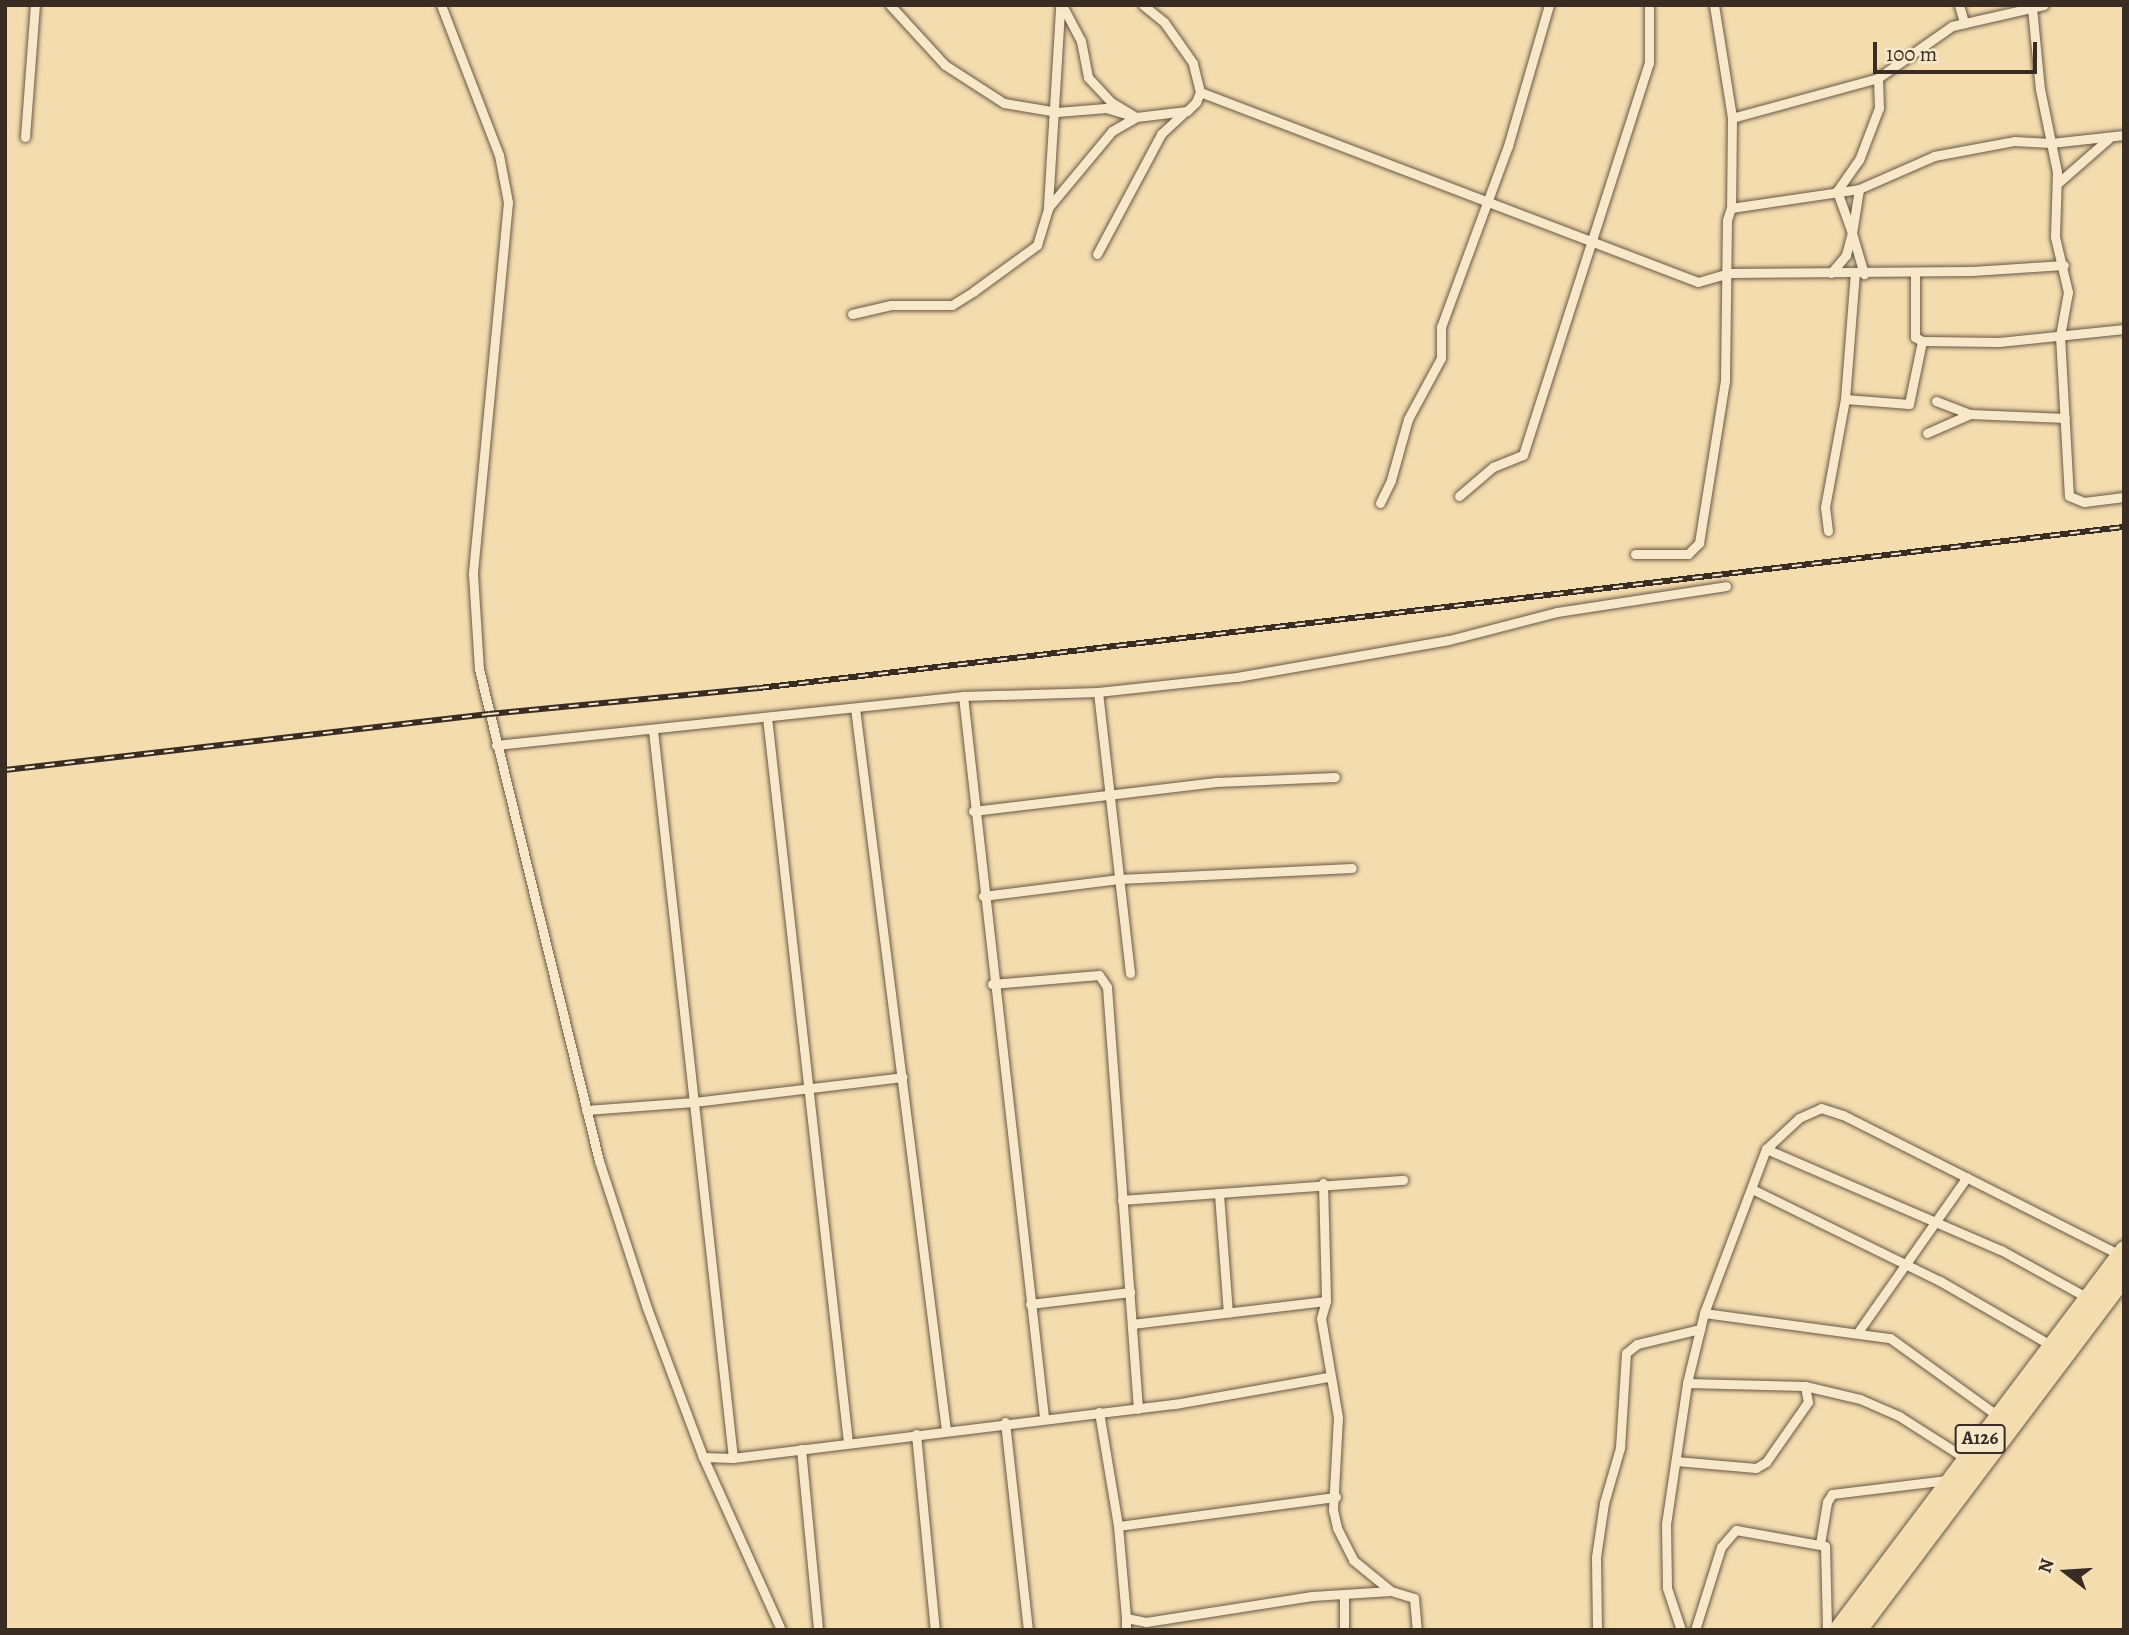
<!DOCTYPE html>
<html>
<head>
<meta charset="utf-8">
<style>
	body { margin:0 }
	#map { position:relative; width:2129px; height:1635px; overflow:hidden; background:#f3dcae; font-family:Alegreya,serif }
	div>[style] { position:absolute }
	.roads { filter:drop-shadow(0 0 2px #675846) drop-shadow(0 0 2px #675846) }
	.street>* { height:9px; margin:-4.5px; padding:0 4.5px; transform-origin:4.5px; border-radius:4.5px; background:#f7e8ca }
	.highway>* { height:18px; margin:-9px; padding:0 9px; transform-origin:9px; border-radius:9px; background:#f3dcae }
	.rail>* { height:6px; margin-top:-3px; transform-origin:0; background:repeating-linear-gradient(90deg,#f7e8ca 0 10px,#382c23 0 20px); box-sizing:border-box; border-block:2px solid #382c23 }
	span { translate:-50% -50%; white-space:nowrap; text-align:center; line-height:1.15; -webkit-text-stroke:7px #f7e8ca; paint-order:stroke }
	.shield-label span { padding:2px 5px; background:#f7e8ca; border:2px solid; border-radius:5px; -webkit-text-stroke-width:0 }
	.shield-label { font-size:19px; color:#382c23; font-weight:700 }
	.frame { position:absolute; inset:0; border:7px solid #382c23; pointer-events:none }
	.north { position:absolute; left:2031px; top:1537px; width:70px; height:70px; -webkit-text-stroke:5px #f7e8ca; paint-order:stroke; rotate:287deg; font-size:19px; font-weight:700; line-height:28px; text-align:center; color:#382c23 }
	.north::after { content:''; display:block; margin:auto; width:24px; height:32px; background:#382c23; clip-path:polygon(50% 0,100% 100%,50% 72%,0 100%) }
	.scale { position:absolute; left:1873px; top:42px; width:164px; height:32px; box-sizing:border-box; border:4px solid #382c23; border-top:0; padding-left:9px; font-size:21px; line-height:24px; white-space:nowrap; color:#382c23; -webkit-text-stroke:5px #f7e8ca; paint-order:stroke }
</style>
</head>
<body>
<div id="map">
	<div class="roads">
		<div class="street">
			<i style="left:441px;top:5px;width:161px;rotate:68.9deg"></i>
			<i style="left:499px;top:155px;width:48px;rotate:79.2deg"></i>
			<i style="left:508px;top:202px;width:374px;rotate:95.4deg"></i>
			<i style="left:473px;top:574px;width:95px;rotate:86.4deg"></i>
			<i style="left:479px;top:669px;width:506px;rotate:76.29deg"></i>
			<i style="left:599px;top:1161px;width:155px;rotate:71.9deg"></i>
			<i style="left:647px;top:1308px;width:159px;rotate:69.4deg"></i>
			<i style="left:703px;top:1457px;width:190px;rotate:65.7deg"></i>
			<i style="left:890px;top:5px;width:81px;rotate:47.5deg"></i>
			<i style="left:945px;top:65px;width:70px;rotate:32.8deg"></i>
			<i style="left:1004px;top:103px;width:54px;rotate:9.6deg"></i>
			<i style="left:1057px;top:112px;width:49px;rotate:-4.7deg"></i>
			<i style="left:1106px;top:108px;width:31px;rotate:17deg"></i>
			<i style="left:1136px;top:117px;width:29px;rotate:-149deg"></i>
			<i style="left:1111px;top:102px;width:34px;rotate:-133deg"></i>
			<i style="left:1088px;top:77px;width:37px;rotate:-101deg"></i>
			<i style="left:1081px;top:41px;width:41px;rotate:-117.8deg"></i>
			<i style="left:1714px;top:5px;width:114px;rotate:80.9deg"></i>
			<i style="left:1732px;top:118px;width:90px;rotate:90.6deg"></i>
			<i style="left:1959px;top:5px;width:19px;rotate:74deg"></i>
			<i style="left:2032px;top:8px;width:81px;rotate:84.4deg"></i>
			<i style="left:2040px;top:89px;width:85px;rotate:78.4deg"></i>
			<i style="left:2057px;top:172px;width:65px;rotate:91.8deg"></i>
			<i style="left:2055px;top:237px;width:57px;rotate:76.7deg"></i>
			<i style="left:2068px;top:292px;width:45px;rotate:100.3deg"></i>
			<i style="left:2060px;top:336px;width:160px;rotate:86.8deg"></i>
			<i style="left:2069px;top:496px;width:16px;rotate:22deg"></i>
			<i style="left:2084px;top:502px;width:40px;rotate:-7.1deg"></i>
			<i style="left:1200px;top:92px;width:533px;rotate:20.88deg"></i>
			<i style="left:1698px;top:282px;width:32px;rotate:-16deg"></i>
			<i style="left:1729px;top:273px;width:243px;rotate:-0.5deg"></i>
			<i style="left:1972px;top:271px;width:92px;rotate:-3.7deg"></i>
			<i style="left:1732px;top:118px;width:151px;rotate:-15.3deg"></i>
			<i style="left:1878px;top:78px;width:90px;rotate:-35.1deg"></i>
			<i style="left:1952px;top:26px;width:94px;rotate:-12.9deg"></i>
			<i style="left:25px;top:137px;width:132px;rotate:-85.7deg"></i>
			<i style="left:2058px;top:183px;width:67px;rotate:-41.3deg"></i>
			<i style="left:1859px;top:189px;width:45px;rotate:99deg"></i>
			<i style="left:1852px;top:233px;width:43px;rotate:73.7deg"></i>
			<i style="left:1048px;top:206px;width:199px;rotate:-86.5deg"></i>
			<i style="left:1097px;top:254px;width:136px;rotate:-61.9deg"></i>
			<i style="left:1161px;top:134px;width:33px;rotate:-43deg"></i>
			<i style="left:1831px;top:273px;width:23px;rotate:-50deg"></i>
			<i style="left:1846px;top:255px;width:23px;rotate:-75deg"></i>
			<i style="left:1852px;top:233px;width:45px;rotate:-109.7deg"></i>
			<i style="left:1837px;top:191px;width:38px;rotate:-55deg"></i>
			<i style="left:1859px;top:160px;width:56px;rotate:-69deg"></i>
			<i style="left:1879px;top:108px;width:30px;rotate:-92deg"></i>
			<i style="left:1915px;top:273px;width:64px;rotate:90deg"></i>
			<i style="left:1915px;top:337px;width:8px;rotate:30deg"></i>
			<i style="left:1922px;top:341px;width:77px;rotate:0.7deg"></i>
			<i style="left:1999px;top:342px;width:126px;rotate:-5.9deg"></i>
			<i style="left:852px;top:314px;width:40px;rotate:-13deg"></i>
			<i style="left:891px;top:305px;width:61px"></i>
			<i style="left:952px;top:305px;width:26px;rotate:-32deg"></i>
			<i style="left:974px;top:291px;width:78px;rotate:-36.1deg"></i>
			<i style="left:1037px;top:245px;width:39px;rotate:-73deg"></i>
			<i style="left:1048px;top:208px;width:100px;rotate:-50.3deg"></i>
			<i style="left:1112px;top:131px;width:28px;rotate:-30deg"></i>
			<i style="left:1136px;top:117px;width:51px;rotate:-6.7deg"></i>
			<i style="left:1187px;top:111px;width:13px;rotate:-45deg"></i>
			<i style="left:1196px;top:102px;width:11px;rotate:-68deg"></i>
			<i style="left:1200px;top:92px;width:30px;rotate:-104deg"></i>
			<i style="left:1193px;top:63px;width:50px;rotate:-125.3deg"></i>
			<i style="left:1164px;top:22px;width:27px;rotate:-141deg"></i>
			<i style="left:1845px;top:399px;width:126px;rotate:-85.5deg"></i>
			<i style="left:1936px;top:401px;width:36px;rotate:21deg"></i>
			<i style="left:1970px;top:414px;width:95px;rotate:2.4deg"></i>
			<i style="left:1927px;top:433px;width:47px;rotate:-23.8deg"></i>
			<i style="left:1459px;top:496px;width:45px;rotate:-40.5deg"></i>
			<i style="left:1493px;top:467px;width:32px;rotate:-22deg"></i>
			<i style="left:1523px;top:455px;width:412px;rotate:-72.2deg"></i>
			<i style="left:1649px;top:63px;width:58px;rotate:-90deg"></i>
			<i style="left:1380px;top:503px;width:25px;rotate:-64deg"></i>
			<i style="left:1391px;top:480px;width:63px;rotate:-74.4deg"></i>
			<i style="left:1408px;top:419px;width:69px;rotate:-61.6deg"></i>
			<i style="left:1441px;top:358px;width:31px;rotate:-90deg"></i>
			<i style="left:1441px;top:327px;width:193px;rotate:-69.7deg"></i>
			<i style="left:1508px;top:146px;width:147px;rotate:-73.8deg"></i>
			<i style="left:1828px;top:531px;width:24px;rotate:-97deg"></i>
			<i style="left:1825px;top:507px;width:110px;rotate:-79.5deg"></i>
			<i style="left:1845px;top:399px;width:64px;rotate:4.5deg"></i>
			<i style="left:1909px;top:404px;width:64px;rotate:-78.3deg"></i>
			<i style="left:1635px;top:554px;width:53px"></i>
			<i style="left:1688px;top:554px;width:16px;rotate:-45deg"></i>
			<i style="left:1699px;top:543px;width:164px;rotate:-80.9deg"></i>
			<i style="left:1725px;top:381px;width:161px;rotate:-89.3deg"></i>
			<i style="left:1727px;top:220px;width:13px;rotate:-72deg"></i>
			<i style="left:1731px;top:208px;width:129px;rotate:-8.4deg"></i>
			<i style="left:1859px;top:189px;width:82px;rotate:-23.7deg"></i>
			<i style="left:1934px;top:156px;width:81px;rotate:-10.6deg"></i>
			<i style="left:2014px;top:141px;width:37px;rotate:3deg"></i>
			<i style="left:2051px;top:143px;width:73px;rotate:-6.3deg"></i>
			<i style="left:1098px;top:692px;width:283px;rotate:83.5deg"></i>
			<i style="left:963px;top:696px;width:726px;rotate:83.59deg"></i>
			<i style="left:855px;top:708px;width:728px;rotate:82.82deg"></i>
			<i style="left:767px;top:717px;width:730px;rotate:83.63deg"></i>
			<i style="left:653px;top:730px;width:732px;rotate:83.73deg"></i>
			<i style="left:496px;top:745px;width:470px;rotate:-6deg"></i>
			<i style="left:963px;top:696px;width:135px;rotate:-1.7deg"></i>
			<i style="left:1098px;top:692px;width:140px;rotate:-6.2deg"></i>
			<i style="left:1237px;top:677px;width:215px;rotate:-9.9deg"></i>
			<i style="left:1449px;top:640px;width:112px;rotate:-14.5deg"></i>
			<i style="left:1557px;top:612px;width:171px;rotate:-8.7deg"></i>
			<i style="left:973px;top:811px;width:245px;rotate:-6.8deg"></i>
			<i style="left:1216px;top:782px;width:119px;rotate:-2.4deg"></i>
			<i style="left:983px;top:896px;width:137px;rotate:-7.1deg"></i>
			<i style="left:1119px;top:879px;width:233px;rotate:-2.7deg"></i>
			<i style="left:992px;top:984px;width:107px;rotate:-4.8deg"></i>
			<i style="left:1099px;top:975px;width:14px;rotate:56deg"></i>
			<i style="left:1107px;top:987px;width:423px;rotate:85.8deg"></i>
			<i style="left:586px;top:1110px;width:108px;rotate:-4.2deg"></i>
			<i style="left:694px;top:1102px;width:210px;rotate:-6.8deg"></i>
			<i style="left:1766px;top:1149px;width:45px;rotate:-43.2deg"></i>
			<i style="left:1799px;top:1118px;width:24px;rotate:-24deg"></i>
			<i style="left:1821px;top:1108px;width:23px;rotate:18deg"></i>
			<i style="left:1843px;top:1115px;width:310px;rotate:26.8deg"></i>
			<i style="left:1323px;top:1183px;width:118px;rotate:88.5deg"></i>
			<i style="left:1326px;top:1301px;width:18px;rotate:106deg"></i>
			<i style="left:1321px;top:1318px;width:100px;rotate:80.3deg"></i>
			<i style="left:1338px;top:1417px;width:93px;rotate:93.1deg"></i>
			<i style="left:1333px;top:1510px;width:18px;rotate:77deg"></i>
			<i style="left:1337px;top:1528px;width:36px;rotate:63deg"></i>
			<i style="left:1353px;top:1560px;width:49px;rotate:39.2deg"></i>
			<i style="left:1752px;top:1189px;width:209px;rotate:26.1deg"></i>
			<i style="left:1940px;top:1281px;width:129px;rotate:30.1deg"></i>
			<i style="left:1219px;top:1194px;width:119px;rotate:85.7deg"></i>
			<i style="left:1122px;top:1200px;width:282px;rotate:-4.1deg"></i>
			<i style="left:1030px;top:1304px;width:101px;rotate:-6.8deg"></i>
			<i style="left:1704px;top:1313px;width:188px;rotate:7.7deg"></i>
			<i style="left:1890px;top:1338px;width:133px;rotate:35.8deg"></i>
			<i style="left:1132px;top:1324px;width:195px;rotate:-6.8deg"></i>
			<i style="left:1858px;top:1332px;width:189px;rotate:-54.9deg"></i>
			<i style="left:1687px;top:1383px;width:118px;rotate:1.5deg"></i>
			<i style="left:1805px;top:1386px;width:57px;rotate:13.3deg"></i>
			<i style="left:1860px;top:1399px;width:43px;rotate:23.6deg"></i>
			<i style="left:1899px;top:1416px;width:78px;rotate:32.5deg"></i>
			<i style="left:1099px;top:1412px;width:116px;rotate:80.5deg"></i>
			<i style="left:1118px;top:1526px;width:92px;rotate:85deg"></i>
			<i style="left:1005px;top:1422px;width:209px;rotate:83.7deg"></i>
			<i style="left:916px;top:1434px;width:197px;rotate:84.5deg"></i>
			<i style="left:801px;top:1449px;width:182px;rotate:84.6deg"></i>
			<i style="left:703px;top:1457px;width:30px;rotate:2deg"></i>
			<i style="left:733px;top:1458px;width:445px;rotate:-7deg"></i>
			<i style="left:1175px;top:1404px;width:155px;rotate:-10deg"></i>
			<i style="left:1676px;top:1461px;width:80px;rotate:5deg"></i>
			<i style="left:1756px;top:1468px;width:12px;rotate:-31deg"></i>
			<i style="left:1766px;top:1462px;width:73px;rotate:-55deg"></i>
			<i style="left:1808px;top:1402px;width:16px;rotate:-101deg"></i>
			<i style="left:1118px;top:1526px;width:220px;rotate:-7.6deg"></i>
			<i style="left:1820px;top:1544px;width:43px;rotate:-80.5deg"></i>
			<i style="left:1827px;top:1502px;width:9px;rotate:-58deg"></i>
			<i style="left:1832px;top:1494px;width:116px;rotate:-6.9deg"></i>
			<i style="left:1344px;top:1594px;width:36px;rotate:90deg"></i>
			<i style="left:1126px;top:1630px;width:12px;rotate:-90deg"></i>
			<i style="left:1126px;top:1618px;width:20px;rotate:11deg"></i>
			<i style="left:1146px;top:1622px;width:168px;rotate:-8.9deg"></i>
			<i style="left:1312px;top:1596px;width:79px;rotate:-3.6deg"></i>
			<i style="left:1391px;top:1591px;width:24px;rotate:17deg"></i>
			<i style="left:1414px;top:1598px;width:32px;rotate:85deg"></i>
			<i style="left:1597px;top:1630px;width:73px;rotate:-90.8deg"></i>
			<i style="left:1596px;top:1557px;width:55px;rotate:-81.6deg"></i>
			<i style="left:1604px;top:1503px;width:57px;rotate:-73.8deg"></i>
			<i style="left:1620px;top:1448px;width:95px;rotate:-86.4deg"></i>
			<i style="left:1626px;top:1353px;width:14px;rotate:-39deg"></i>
			<i style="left:1637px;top:1344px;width:65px;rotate:-13.4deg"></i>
			<i style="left:1681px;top:1630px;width:44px;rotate:-108.4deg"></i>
			<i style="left:1667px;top:1588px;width:64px;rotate:-90.9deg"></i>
			<i style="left:1666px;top:1524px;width:143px;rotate:-81.5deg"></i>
			<i style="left:1687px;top:1383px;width:72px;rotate:-76.3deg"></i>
			<i style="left:1704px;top:1313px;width:175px;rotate:-69.3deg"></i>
			<i style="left:1766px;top:1149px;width:256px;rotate:23.3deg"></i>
			<i style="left:2001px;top:1250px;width:99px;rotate:28.9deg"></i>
			<i style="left:1695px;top:1630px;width:87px;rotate:-72.6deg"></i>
			<i style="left:1721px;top:1547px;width:23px;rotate:-49deg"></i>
			<i style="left:1736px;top:1530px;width:90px;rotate:10.2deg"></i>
			<i style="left:1825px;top:1546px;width:84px;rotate:88.6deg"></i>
		</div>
		<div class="highway">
			<i style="left:1838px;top:1630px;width:476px;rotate:-53deg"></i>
			<i style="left:1858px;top:1630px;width:442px;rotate:-53deg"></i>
		</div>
	</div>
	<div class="rail">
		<i style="left:5px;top:770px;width:487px;rotate:-6.6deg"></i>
		<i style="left:489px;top:714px;width:271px;rotate:-5.5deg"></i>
		<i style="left:759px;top:688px;width:1374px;rotate:-6.73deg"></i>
	</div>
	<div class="shield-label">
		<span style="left:1980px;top:1439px">A126</span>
	</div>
	<div class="frame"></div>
	<div class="north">N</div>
	<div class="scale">100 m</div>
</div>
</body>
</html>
